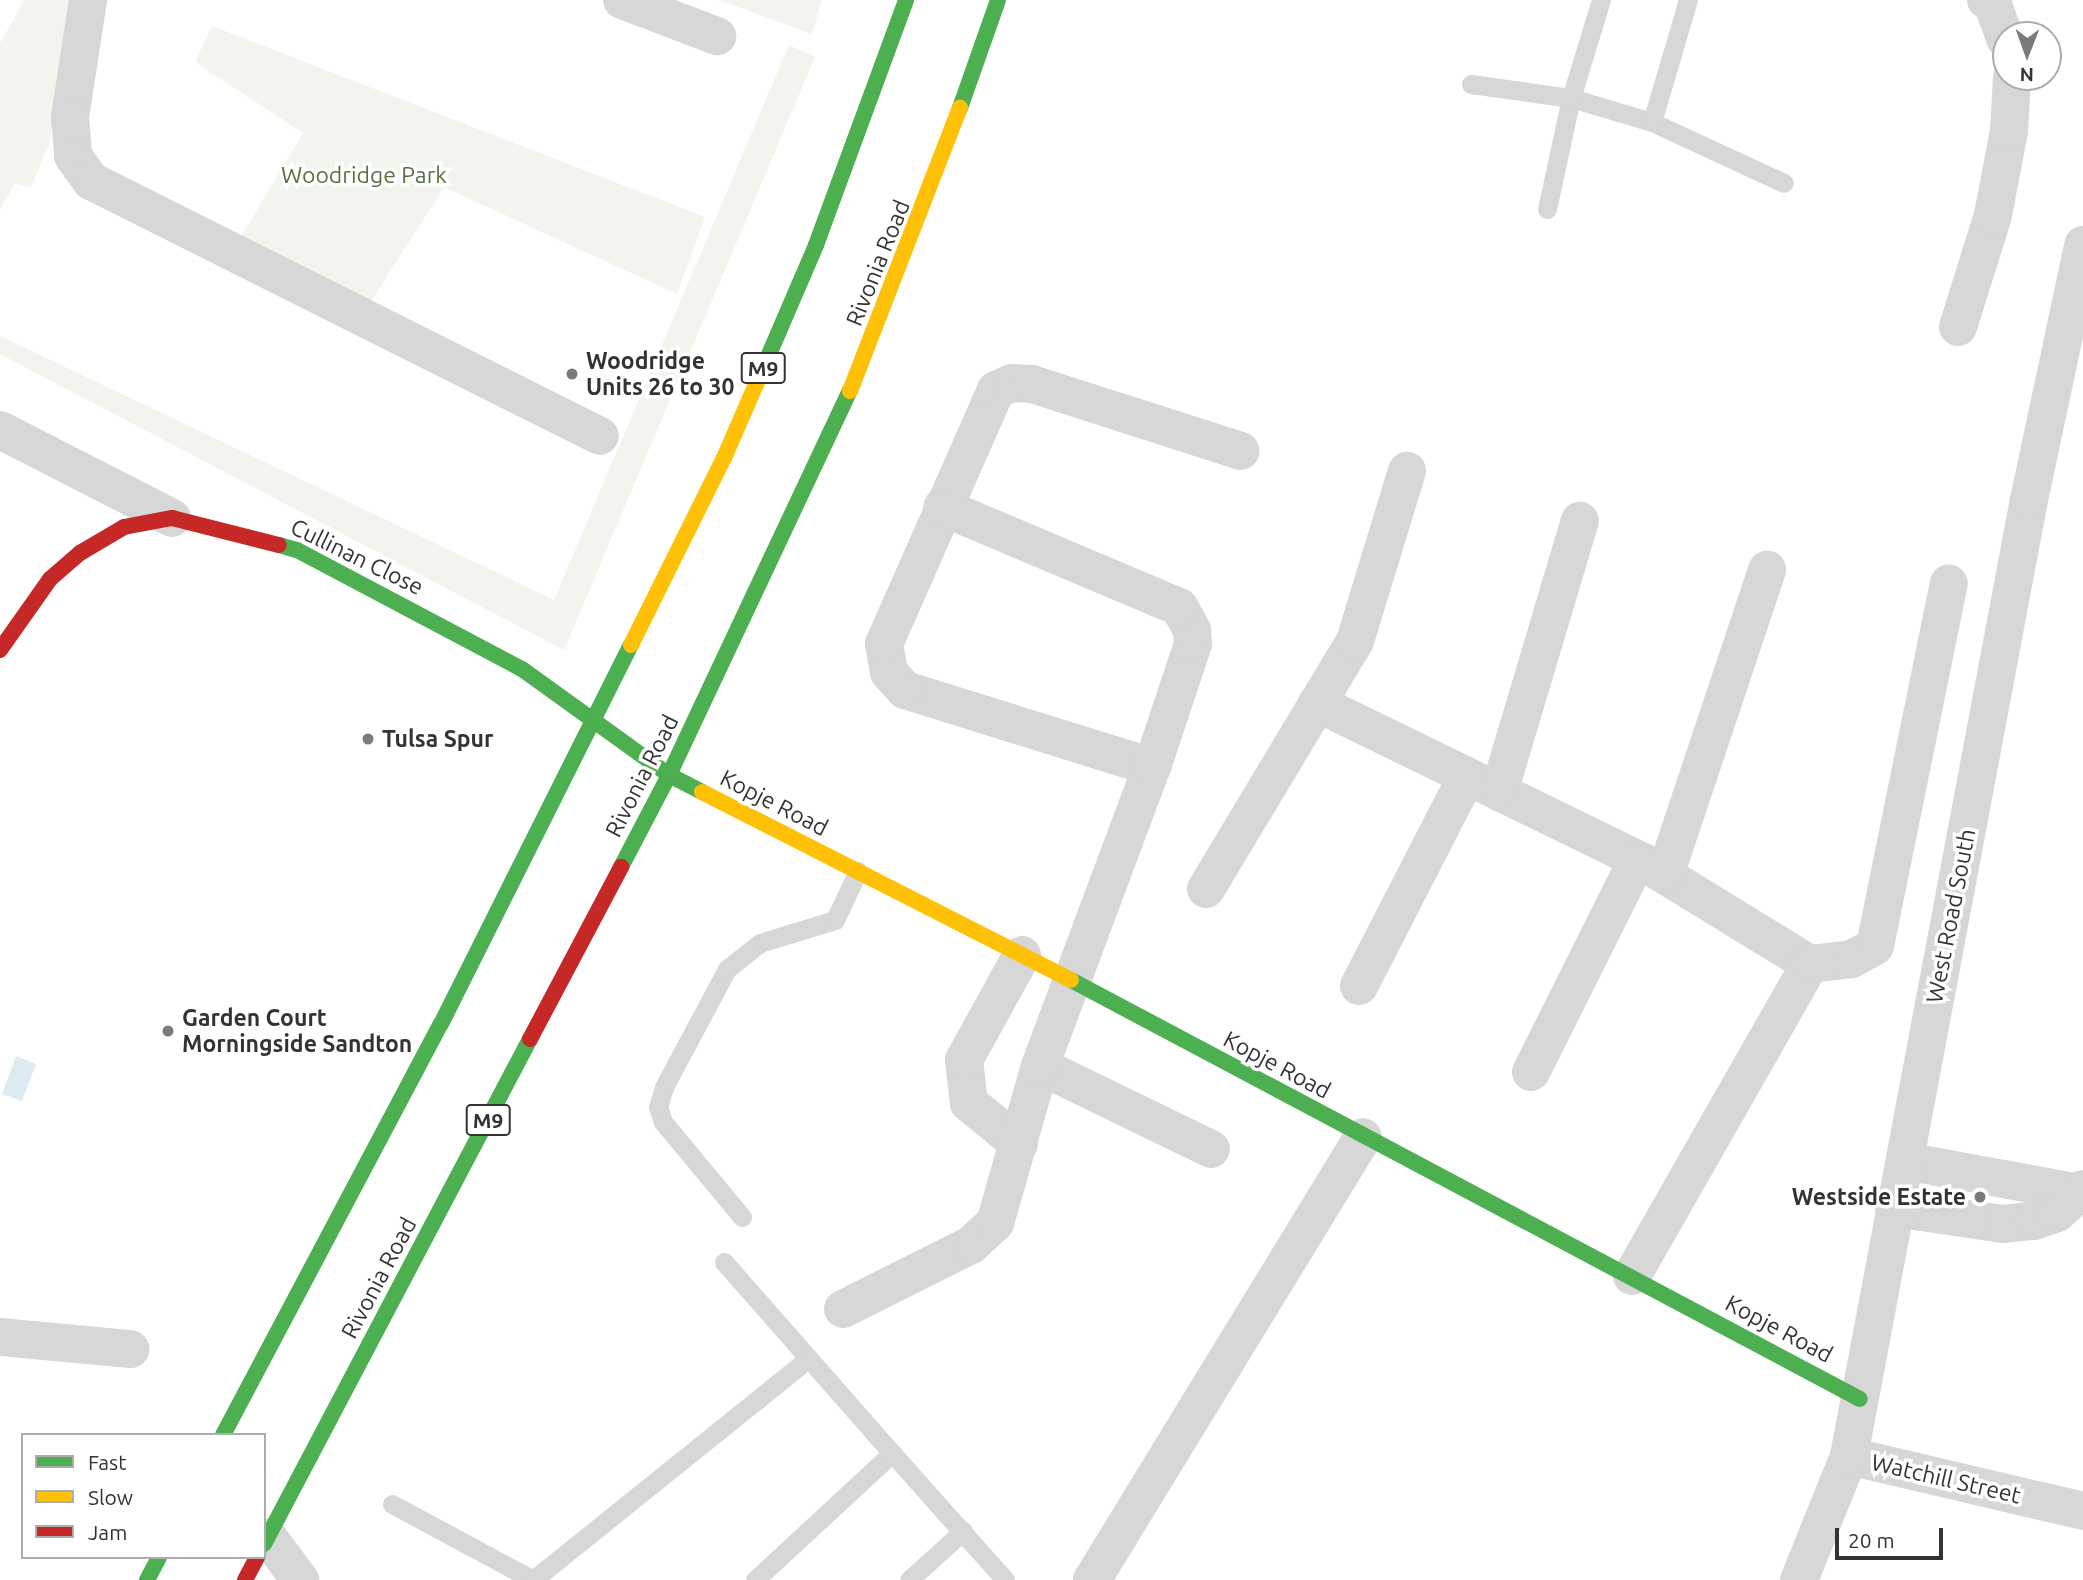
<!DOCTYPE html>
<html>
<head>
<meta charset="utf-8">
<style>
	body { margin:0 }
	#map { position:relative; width:2083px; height:1580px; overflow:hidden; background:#fff; font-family:Ubuntu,sans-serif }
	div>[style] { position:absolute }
	.green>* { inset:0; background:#f1f5ed }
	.water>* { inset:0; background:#ddebf3 }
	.lane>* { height:19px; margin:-9.5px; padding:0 9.5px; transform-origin:9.5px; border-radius:9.5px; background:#d7d7d7 }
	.street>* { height:38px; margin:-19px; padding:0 19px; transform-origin:19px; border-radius:19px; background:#d7d7d7 }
	.fast>* { height:16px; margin:-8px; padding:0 8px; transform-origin:8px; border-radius:8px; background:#4caf50 }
	.slow>* { height:16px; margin:-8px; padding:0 8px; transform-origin:8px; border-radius:8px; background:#ffc107 }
	.jam>* { height:16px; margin:-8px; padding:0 8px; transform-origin:8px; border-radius:8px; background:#c62828 }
	.dots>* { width:19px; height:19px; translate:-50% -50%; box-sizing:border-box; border:4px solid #fff; border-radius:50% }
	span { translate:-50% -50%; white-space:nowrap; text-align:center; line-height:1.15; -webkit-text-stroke:7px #fff; paint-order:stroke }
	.shield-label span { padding:2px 5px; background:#fff; border:2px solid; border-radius:5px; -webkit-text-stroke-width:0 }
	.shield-label { font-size:21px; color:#333; font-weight:700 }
	.park-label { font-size:23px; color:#56703f }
	.street-label { font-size:23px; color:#333 }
	.poi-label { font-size:23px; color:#333; font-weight:700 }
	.left { translate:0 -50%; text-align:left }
	.right { translate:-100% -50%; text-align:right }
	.legend { position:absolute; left:21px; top:1433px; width:245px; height:126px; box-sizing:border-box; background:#fff; border:2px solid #adadad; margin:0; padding:9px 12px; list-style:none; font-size:21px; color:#333 }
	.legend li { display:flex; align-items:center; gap:14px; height:35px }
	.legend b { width:35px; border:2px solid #adadad }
	.north { position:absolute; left:1992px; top:21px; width:70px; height:70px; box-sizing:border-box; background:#fff; border:2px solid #adadad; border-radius:50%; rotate:181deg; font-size:19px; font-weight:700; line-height:28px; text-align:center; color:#333 }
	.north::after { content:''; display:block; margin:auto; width:24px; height:32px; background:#7a7a7a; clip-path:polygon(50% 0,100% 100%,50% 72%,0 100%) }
	.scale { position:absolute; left:1835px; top:1528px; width:108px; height:32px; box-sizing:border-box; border:4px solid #333; border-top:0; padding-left:9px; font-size:21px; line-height:24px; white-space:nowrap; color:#333; -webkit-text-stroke:5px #fff; paint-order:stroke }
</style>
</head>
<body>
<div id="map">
	<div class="green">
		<i style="clip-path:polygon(25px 0,73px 0,49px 144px,31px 187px,15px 184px,0 209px,0 43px)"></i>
		<i style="clip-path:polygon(719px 0,822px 0,812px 34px)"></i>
		<i style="clip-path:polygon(212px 26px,705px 217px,677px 294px,444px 187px,370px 303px,239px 240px,303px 133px,195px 62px)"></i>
		<i style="clip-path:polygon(789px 45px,815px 57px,564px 650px,0 354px,0 336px,554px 600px)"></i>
	</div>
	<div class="water">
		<i style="clip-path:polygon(16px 1056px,36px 1064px,22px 1101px,2px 1094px)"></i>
	</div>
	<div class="lane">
		<i style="left:1471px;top:84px;width:101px;rotate:8deg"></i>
		<i style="left:1571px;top:98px;width:84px;rotate:16.5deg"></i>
		<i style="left:1652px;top:122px;width:145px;rotate:24.8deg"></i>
		<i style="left:1652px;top:122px;width:127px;rotate:-73.6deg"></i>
		<i style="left:1547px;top:209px;width:114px;rotate:-77.8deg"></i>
		<i style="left:1571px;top:98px;width:102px;rotate:-73deg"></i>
		<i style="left:742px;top:1217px;width:124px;rotate:-129.7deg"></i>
		<i style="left:663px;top:1122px;width:16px;rotate:-108deg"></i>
		<i style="left:658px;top:1107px;width:21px;rotate:-73deg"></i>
		<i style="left:664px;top:1087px;width:134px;rotate:-61.9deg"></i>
		<i style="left:727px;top:969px;width:42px;rotate:-38.2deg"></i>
		<i style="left:760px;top:943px;width:78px;rotate:-17deg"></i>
		<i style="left:835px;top:920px;width:54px;rotate:-64.9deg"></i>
		<i style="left:724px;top:1262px;width:254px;rotate:48.7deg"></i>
		<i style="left:392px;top:1504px;width:158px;rotate:28.3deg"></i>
		<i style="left:533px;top:1580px;width:354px;rotate:-38.8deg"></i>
		<i style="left:755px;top:1580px;width:187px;rotate:-42.8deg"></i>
		<i style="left:892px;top:1453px;width:170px;rotate:48.3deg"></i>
		<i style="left:909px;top:1580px;width:73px;rotate:-42.2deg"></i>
	</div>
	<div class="street">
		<i style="left:88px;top:0;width:119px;rotate:98.7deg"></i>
		<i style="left:70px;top:118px;width:38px;rotate:85deg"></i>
		<i style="left:73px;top:156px;width:31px;rotate:54deg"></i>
		<i style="left:91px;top:181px;width:569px;rotate:26.61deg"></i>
		<i style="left:622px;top:0;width:102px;rotate:20.8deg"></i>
		<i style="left:1986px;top:0;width:9px;rotate:36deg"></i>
		<i style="left:1993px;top:5px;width:37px;rotate:70deg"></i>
		<i style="left:1958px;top:327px;width:117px;rotate:-72.6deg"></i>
		<i style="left:1993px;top:215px;width:86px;rotate:-79.2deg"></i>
		<i style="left:2009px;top:131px;width:54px;rotate:-86.8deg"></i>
		<i style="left:0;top:430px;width:193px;rotate:27.1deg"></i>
		<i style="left:1317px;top:703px;width:365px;rotate:26deg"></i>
		<i style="left:1645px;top:863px;width:193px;rotate:31.5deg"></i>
		<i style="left:1152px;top:767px;width:259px;rotate:-162.7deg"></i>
		<i style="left:905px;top:690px;width:24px;rotate:-132deg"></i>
		<i style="left:889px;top:672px;width:28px;rotate:-100deg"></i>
		<i style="left:884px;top:644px;width:278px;rotate:-66.2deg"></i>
		<i style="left:996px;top:390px;width:17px;rotate:-24deg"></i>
		<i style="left:1012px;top:383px;width:20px;rotate:3deg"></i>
		<i style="left:1032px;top:384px;width:219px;rotate:17.8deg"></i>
		<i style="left:1499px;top:792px;width:283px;rotate:-73.4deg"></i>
		<i style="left:1665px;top:875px;width:322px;rotate:-71.5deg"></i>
		<i style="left:1206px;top:889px;width:289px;rotate:-59deg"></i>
		<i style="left:1355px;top:641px;width:178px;rotate:-73deg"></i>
		<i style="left:1359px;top:986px;width:236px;rotate:-62.8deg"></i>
		<i style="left:1040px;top:1066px;width:190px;rotate:25.9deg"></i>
		<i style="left:1531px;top:1072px;width:237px;rotate:-63.4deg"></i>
		<i style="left:1019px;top:1144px;width:65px;rotate:-140.6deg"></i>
		<i style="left:969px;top:1103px;width:43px;rotate:-96.6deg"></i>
		<i style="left:964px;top:1060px;width:120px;rotate:-61.1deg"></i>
		<i style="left:1905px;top:1161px;width:177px;rotate:10.4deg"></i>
		<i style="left:1894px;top:1208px;width:110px;rotate:8.4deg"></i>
		<i style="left:2003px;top:1224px;width:31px;rotate:-6deg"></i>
		<i style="left:2034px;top:1221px;width:24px;rotate:-19deg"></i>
		<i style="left:2057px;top:1213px;width:35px;rotate:-43deg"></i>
		<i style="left:1632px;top:1276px;width:359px;rotate:-60.3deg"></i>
		<i style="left:1810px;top:964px;width:42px;rotate:-6.8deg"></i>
		<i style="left:1852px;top:959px;width:26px;rotate:-29deg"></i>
		<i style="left:1875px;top:946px;width:370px;rotate:-78.5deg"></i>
		<i style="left:843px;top:1309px;width:143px;rotate:-26.6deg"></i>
		<i style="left:971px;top:1245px;width:33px;rotate:-43deg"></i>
		<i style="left:995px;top:1223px;width:163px;rotate:-74deg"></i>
		<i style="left:1040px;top:1066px;width:319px;rotate:-69.5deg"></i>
		<i style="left:1152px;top:767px;width:130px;rotate:-71.6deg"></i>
		<i style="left:1193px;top:644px;width:14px;rotate:-94deg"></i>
		<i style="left:1192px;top:630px;width:26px;rotate:-119deg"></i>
		<i style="left:1179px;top:607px;width:257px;rotate:-157.1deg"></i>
		<i style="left:0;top:1337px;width:131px;rotate:5.3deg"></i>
		<i style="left:1849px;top:1456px;width:240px;rotate:13.2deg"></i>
		<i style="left:268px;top:1537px;width:54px;rotate:53.3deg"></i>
		<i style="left:1092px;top:1580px;width:519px;rotate:-58.54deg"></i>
		<i style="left:1799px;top:1580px;width:134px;rotate:-68deg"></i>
		<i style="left:1849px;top:1456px;width:973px;rotate:-79.34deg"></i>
		<i style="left:2029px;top:500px;width:261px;rotate:-78deg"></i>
	</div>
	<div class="fast">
		<i style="left:960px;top:108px;width:114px;rotate:-70.6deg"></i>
		<i style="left:764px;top:366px;width:132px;rotate:-66.7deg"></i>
		<i style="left:816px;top:245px;width:261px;rotate:-69.8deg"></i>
		<i style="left:279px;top:545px;width:19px;rotate:16deg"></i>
		<i style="left:297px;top:550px;width:255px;rotate:27.9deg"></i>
		<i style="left:522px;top:669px;width:181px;rotate:35.8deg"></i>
		<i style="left:669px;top:775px;width:37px;rotate:27deg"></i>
		<i style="left:621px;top:867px;width:104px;rotate:-62.4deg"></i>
		<i style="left:669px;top:775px;width:425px;rotate:-64.8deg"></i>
		<i style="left:1071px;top:980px;width:893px;rotate:27.97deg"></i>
		<i style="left:223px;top:1435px;width:465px;rotate:-62.1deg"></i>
		<i style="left:441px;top:1024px;width:424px;rotate:-63.4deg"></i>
		<i style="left:264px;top:1544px;width:571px;rotate:-62.22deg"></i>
		<i style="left:147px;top:1580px;width:26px;rotate:-62deg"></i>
	</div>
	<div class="slow">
		<i style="left:850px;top:391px;width:304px;rotate:-68.8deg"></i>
		<i style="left:631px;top:645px;width:209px;rotate:-63.6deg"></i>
		<i style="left:724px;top:458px;width:100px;rotate:-66.5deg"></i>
		<i style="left:702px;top:792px;width:414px;rotate:27deg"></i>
	</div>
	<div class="jam">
		<i style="left:0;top:650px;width:87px;rotate:-54.8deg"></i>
		<i style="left:50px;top:579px;width:40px;rotate:-41deg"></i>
		<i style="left:80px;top:553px;width:51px;rotate:-30.6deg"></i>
		<i style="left:124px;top:527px;width:49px;rotate:-10.6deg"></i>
		<i style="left:172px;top:518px;width:110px;rotate:14.2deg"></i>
		<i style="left:530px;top:1039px;width:195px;rotate:-62.1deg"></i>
		<i style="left:245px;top:1580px;width:26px;rotate:-62deg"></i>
	</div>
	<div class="dots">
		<i style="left:572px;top:374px;background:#7a7a7a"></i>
		<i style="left:368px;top:739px;background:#7a7a7a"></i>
		<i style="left:168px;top:1031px;background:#7a7a7a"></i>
		<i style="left:1980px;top:1197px;background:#7a7a7a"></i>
	</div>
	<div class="shield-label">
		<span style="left:763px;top:368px">M9</span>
		<span style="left:488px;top:1120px">M9</span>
	</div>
	<div class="park-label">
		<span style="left:364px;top:175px">Woodridge Park</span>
	</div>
	<div class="street-label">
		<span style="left:878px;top:263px;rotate:-68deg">Rivonia Road</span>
		<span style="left:357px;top:557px;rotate:26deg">Cullinan Close</span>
		<span style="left:642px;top:776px;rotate:-63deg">Rivonia Road</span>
		<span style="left:774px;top:803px;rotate:27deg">Kopje Road</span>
		<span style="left:1951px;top:916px;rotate:-79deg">West Road South</span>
		<span style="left:1277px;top:1065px;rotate:28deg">Kopje Road</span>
		<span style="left:379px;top:1278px;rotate:-62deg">Rivonia Road</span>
		<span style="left:1779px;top:1329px;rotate:28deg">Kopje Road</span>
		<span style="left:1946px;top:1479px;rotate:13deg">Watchill Street</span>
	</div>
	<div class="poi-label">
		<span class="left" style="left:586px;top:374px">Woodridge<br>Units 26 to 30</span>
		<span class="left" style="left:382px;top:739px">Tulsa Spur</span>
		<span class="left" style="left:182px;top:1031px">Garden Court<br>Morningside Sandton</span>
		<span class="right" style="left:1966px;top:1197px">Westside Estate</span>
	</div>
	<ul class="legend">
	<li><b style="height:9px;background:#4caf50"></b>Fast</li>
	<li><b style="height:9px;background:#ffc107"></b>Slow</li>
	<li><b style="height:9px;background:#c62828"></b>Jam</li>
	</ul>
	<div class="north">N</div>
	<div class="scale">20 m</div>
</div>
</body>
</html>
